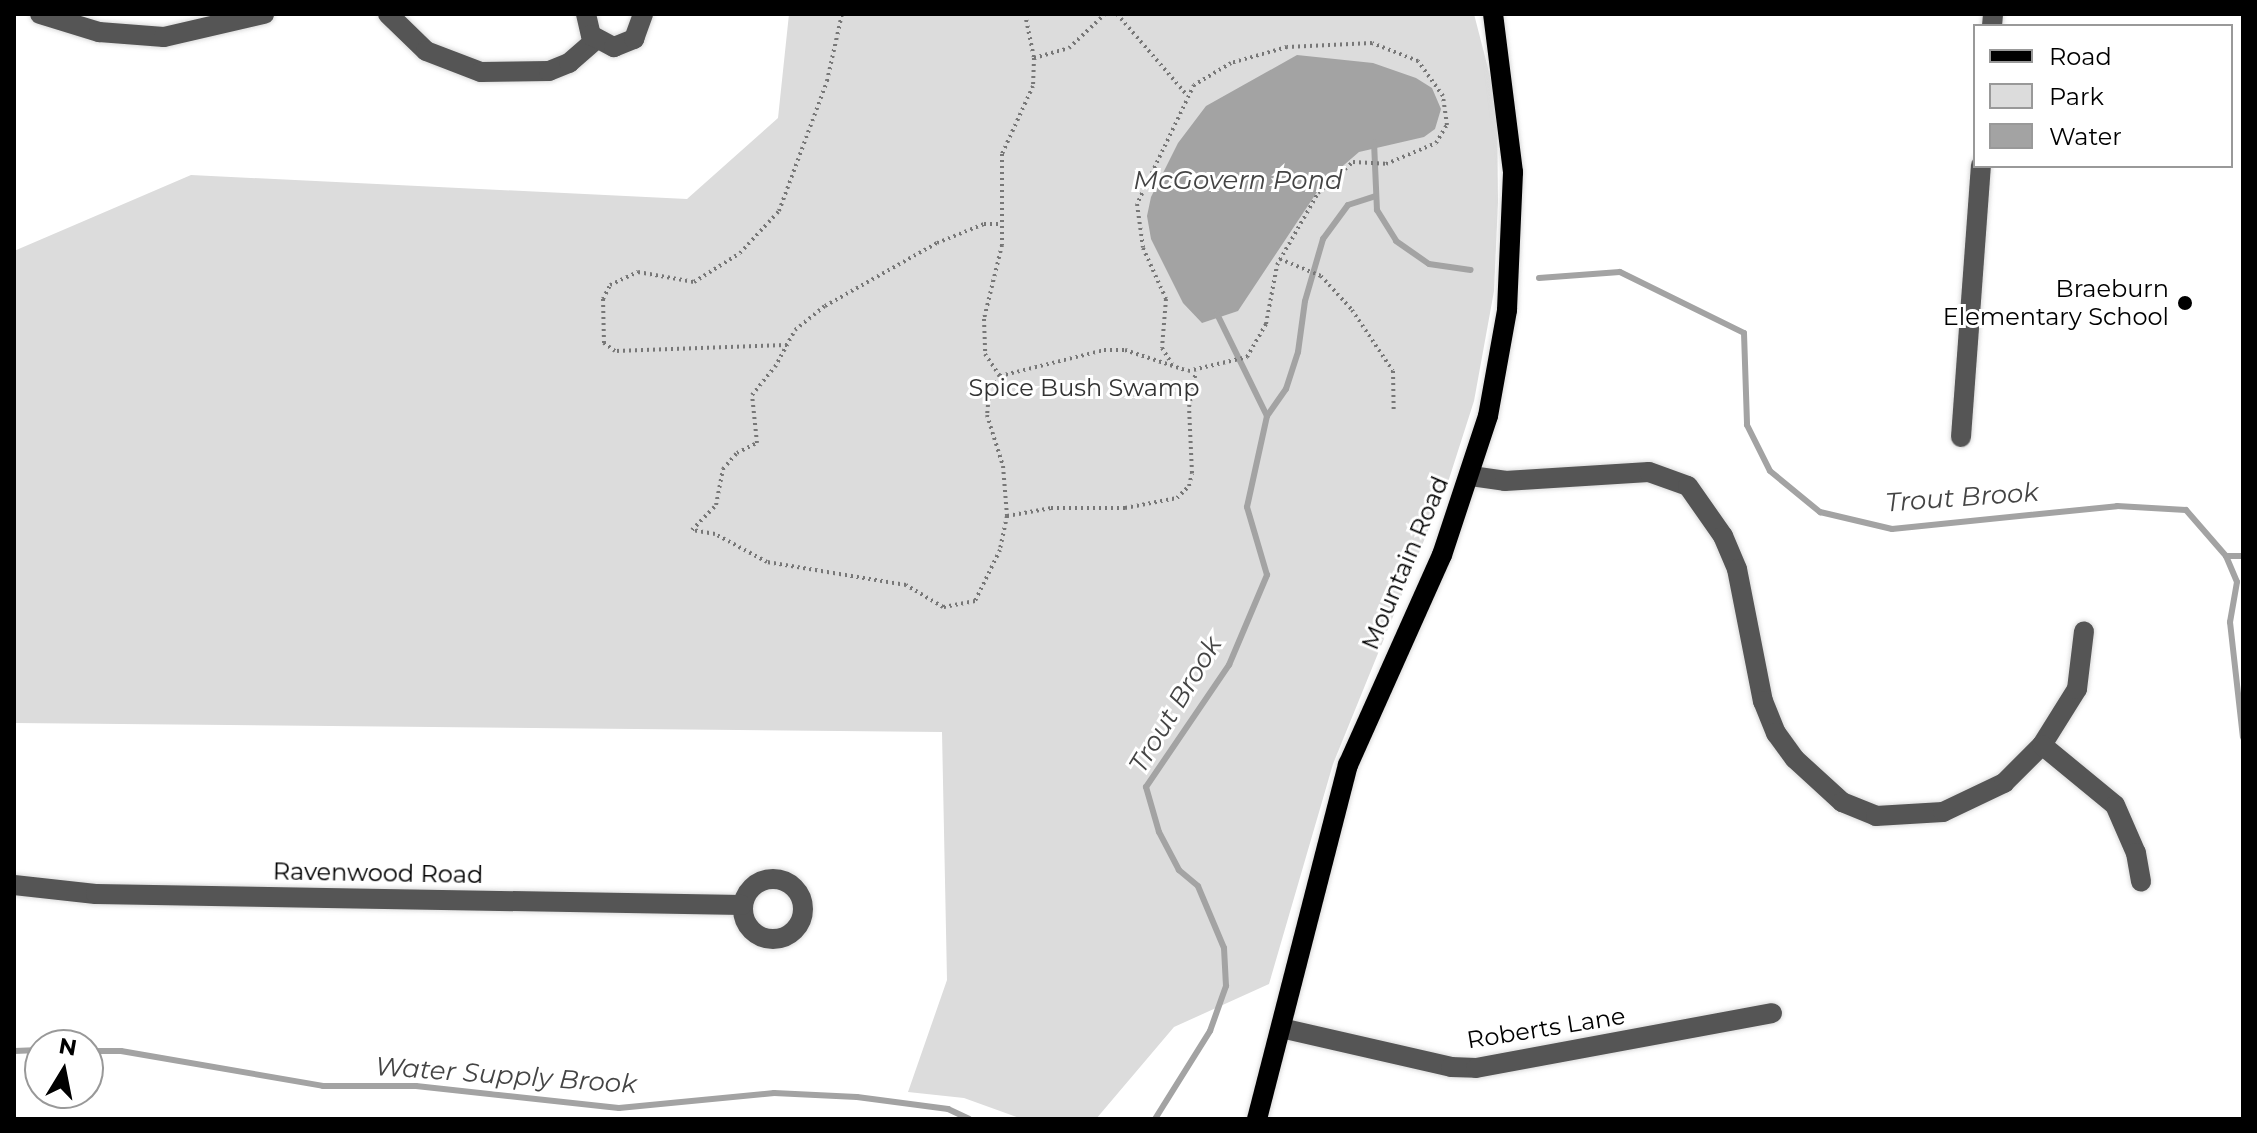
<!DOCTYPE html>
<html>
<head>
<meta charset="utf-8">
<style>
	body { margin:0 }
	#map { position:relative; width:2257px; height:1133px; overflow:hidden; background:#fff; font-family:Montserrat,sans-serif }
	div>[style] { position:absolute }
	.green>* { inset:0; background:#dcdcdc }
	.water>* { inset:0; background:#a3a3a3 }
	.stream>* { height:6px; margin:-3px; padding:0 3px; transform-origin:3px; border-radius:3px; background:#a3a3a3 }
	.path>* { height:4px; margin-top:-2px; transform-origin:0; background:repeating-linear-gradient(90deg,#777 0 2px,transparent 0 6px) }
	.roads { filter:drop-shadow(0 0 2px #dbdbdb) drop-shadow(0 0 2px #dbdbdb) }
	.minor>* { height:20px; margin:-10px; padding:0 10px; transform-origin:10px; border-radius:10px; background:#555 }
	.minor>.ring { margin:-10px; padding:0; box-sizing:content-box; background:none; border:20px solid #555; border-radius:50% }
	.major>* { height:20px; margin:-10px; padding:0 10px; transform-origin:10px; border-radius:10px; background:#000 }
	.dots>* { width:22px; height:22px; translate:-50% -50%; box-sizing:border-box; border:4px solid #fff; border-radius:50% }
	span { translate:-50% -50%; white-space:nowrap; text-align:center; line-height:1.15; -webkit-text-stroke:6px #fff; paint-order:stroke }
	.poi-label { font-size:24px; color:#000 }
	.right { translate:-100% -50%; text-align:right }
	.park-label { font-size:24px; color:#333 }
	.street-label { font-size:24px; color:#000 }
	.water-label { font-size:26px; color:#444; font-style:italic }
	.frame { position:absolute; inset:0; border:16px solid #000; pointer-events:none }
	.legend { position:absolute; left:1973px; top:24px; width:260px; height:144px; box-sizing:border-box; background:#fff; border:2px solid #999; margin:0; padding:10px 14px; list-style:none; font-size:24px; color:#000 }
	.legend li { display:flex; align-items:center; gap:16px; height:40px }
	.legend b { width:40px; border:2px solid #999 }
	.north { position:absolute; left:24px; top:1029px; width:80px; height:80px; box-sizing:border-box; background:#fff; border:2px solid #999; border-radius:50%; rotate:10deg; font-size:22px; font-weight:700; line-height:32px; text-align:center; color:#000 }
	.north::after { content:''; display:block; margin:auto; width:28px; height:36px; background:#000; clip-path:polygon(50% 0,100% 100%,50% 72%,0 100%) }
</style>
</head>
<body>
<div id="map">
	<div class="green">
		<i style="clip-path:polygon(789px 14px,1474px 14px,1482px 45px,1497px 103px,1498px 202px,1494px 291px,1474px 401px,1449px 479px,1333px 764px,1269px 984px,1174px 1027px,1096px 1119px,1022px 1119px,964px 1098px,908px 1092px,947px 980px,942px 732px,14px 723px,14px 251px,191px 175px,687px 199px,778px 118px)"></i>
	</div>
	<div class="water">
		<i style="clip-path:polygon(1297px 55px,1373px 63px,1416px 78px,1432px 88px,1441px 109px,1435px 129px,1424px 137px,1359px 152px,1323px 183px,1238px 311px,1202px 323px,1183px 303px,1151px 239px,1147px 216px,1151px 197px,1178px 143px,1206px 106px)"></i>
	</div>
	<div class="stream">
		<i style="left:1374px;top:142px;width:68px;rotate:87.5deg"></i>
		<i style="left:1377px;top:210px;width:36px;rotate:58deg"></i>
		<i style="left:1396px;top:241px;width:40px;rotate:34.9deg"></i>
		<i style="left:1429px;top:264px;width:42px;rotate:8.1deg"></i>
		<i style="left:1539px;top:278px;width:81px;rotate:-4.2deg"></i>
		<i style="left:1620px;top:272px;width:138px;rotate:26.2deg"></i>
		<i style="left:1744px;top:333px;width:92px;rotate:88.1deg"></i>
		<i style="left:1747px;top:425px;width:51px;rotate:63.4deg"></i>
		<i style="left:1770px;top:471px;width:65px;rotate:39.4deg"></i>
		<i style="left:1820px;top:512px;width:74px;rotate:13.3deg"></i>
		<i style="left:1892px;top:529px;width:226px;rotate:-5.8deg"></i>
		<i style="left:2117px;top:506px;width:69px;rotate:3.3deg"></i>
		<i style="left:2186px;top:510px;width:61px;rotate:49deg"></i>
		<i style="left:2226px;top:556px;width:17px"></i>
		<i style="left:1267px;top:416px;width:33px;rotate:-55deg"></i>
		<i style="left:1286px;top:389px;width:39px;rotate:-72deg"></i>
		<i style="left:1298px;top:352px;width:51px;rotate:-82.2deg"></i>
		<i style="left:1305px;top:301px;width:65px;rotate:-73.8deg"></i>
		<i style="left:1323px;top:239px;width:42px;rotate:-53.7deg"></i>
		<i style="left:1348px;top:205px;width:28px;rotate:-18deg"></i>
		<i style="left:2226px;top:556px;width:28px;rotate:67deg"></i>
		<i style="left:2237px;top:582px;width:41px;rotate:99.9deg"></i>
		<i style="left:2230px;top:622px;width:116px;rotate:83.6deg"></i>
		<i style="left:14px;top:1051px;width:26px;rotate:-2deg"></i>
		<i style="left:88px;top:1051px;width:33px"></i>
		<i style="left:121px;top:1051px;width:205px;rotate:9.8deg"></i>
		<i style="left:323px;top:1086px;width:93px"></i>
		<i style="left:416px;top:1086px;width:204px;rotate:6.2deg"></i>
		<i style="left:619px;top:1108px;width:156px;rotate:-5.5deg"></i>
		<i style="left:774px;top:1093px;width:83px;rotate:2.8deg"></i>
		<i style="left:857px;top:1097px;width:92px;rotate:7.5deg"></i>
		<i style="left:948px;top:1109px;width:23px;rotate:25deg"></i>
		<i style="left:1155px;top:1119px;width:104px;rotate:-58deg"></i>
		<i style="left:1210px;top:1031px;width:48px;rotate:-70.4deg"></i>
		<i style="left:1226px;top:986px;width:38px;rotate:-93deg"></i>
		<i style="left:1224px;top:948px;width:67px;rotate:-112.8deg"></i>
		<i style="left:1198px;top:886px;width:25px;rotate:-140deg"></i>
		<i style="left:1179px;top:870px;width:43px;rotate:-117.8deg"></i>
		<i style="left:1159px;top:832px;width:47px;rotate:-106.1deg"></i>
		<i style="left:1146px;top:787px;width:148px;rotate:-55.8deg"></i>
		<i style="left:1229px;top:665px;width:98px;rotate:-67.1deg"></i>
		<i style="left:1267px;top:575px;width:71px;rotate:-106.4deg"></i>
		<i style="left:1247px;top:507px;width:93px;rotate:-77.6deg"></i>
		<i style="left:1267px;top:416px;width:114px;rotate:-116.1deg"></i>
	</div>
	<div class="path">
		<i style="left:1025px;top:14px;width:45px;rotate:78.4deg"></i>
		<i style="left:1034px;top:58px;width:28px;rotate:92deg"></i>
		<i style="left:1033px;top:86px;width:75px;rotate:114.5deg"></i>
		<i style="left:1002px;top:154px;width:91px;rotate:90deg"></i>
		<i style="left:1002px;top:245px;width:76px;rotate:103.7deg"></i>
		<i style="left:984px;top:319px;width:35px;rotate:88deg"></i>
		<i style="left:985px;top:354px;width:27px;rotate:56deg"></i>
		<i style="left:1000px;top:376px;width:107px;rotate:-14deg"></i>
		<i style="left:1104px;top:350px;width:21px"></i>
		<i style="left:1125px;top:350px;width:66px;rotate:18.4deg"></i>
		<i style="left:1188px;top:371px;width:61px;rotate:-13.3deg"></i>
		<i style="left:1247px;top:357px;width:38px;rotate:-60deg"></i>
		<i style="left:1266px;top:324px;width:60px;rotate:-79.4deg"></i>
		<i style="left:1277px;top:265px;width:83px;rotate:-60.3deg"></i>
		<i style="left:1318px;top:193px;width:47px;rotate:-41.5deg"></i>
		<i style="left:1353px;top:162px;width:33px;rotate:3deg"></i>
		<i style="left:1386px;top:164px;width:54px;rotate:-22.8deg"></i>
		<i style="left:1436px;top:143px;width:21px;rotate:-59deg"></i>
		<i style="left:1447px;top:125px;width:29px;rotate:-98deg"></i>
		<i style="left:1443px;top:96px;width:43px;rotate:-125.5deg"></i>
		<i style="left:1418px;top:61px;width:49px;rotate:-158.6deg"></i>
		<i style="left:1372px;top:43px;width:85px;rotate:177.3deg"></i>
		<i style="left:1287px;top:47px;width:58px;rotate:164.1deg"></i>
		<i style="left:1231px;top:63px;width:43px;rotate:149.3deg"></i>
		<i style="left:1194px;top:85px;width:132px;rotate:115.6deg"></i>
		<i style="left:1137px;top:204px;width:44px;rotate:82.2deg"></i>
		<i style="left:1143px;top:248px;width:56px;rotate:65.7deg"></i>
		<i style="left:1166px;top:299px;width:49px;rotate:94.7deg"></i>
		<i style="left:1162px;top:348px;width:19px;rotate:58deg"></i>
		<i style="left:1117px;top:14px;width:107px;rotate:49.2deg"></i>
		<i style="left:1034px;top:58px;width:36px;rotate:-16deg"></i>
		<i style="left:1069px;top:48px;width:50px;rotate:-43.4deg"></i>
		<i style="left:1280px;top:259px;width:44px;rotate:22.5deg"></i>
		<i style="left:1321px;top:276px;width:46px;rotate:47.6deg"></i>
		<i style="left:1352px;top:310px;width:73px;rotate:56.1deg"></i>
		<i style="left:1393px;top:371px;width:39px;rotate:89deg"></i>
		<i style="left:787px;top:345px;width:172px;rotate:178deg"></i>
		<i style="left:615px;top:351px;width:14px;rotate:-144deg"></i>
		<i style="left:604px;top:343px;width:44px;rotate:-91.3deg"></i>
		<i style="left:603px;top:299px;width:16px;rotate:-63deg"></i>
		<i style="left:610px;top:285px;width:31px;rotate:-25deg"></i>
		<i style="left:638px;top:272px;width:57px;rotate:10.1deg"></i>
		<i style="left:694px;top:282px;width:54px;rotate:-32.2deg"></i>
		<i style="left:740px;top:253px;width:57px;rotate:-47.1deg"></i>
		<i style="left:779px;top:211px;width:139px;rotate:-69.7deg"></i>
		<i style="left:827px;top:81px;width:69px;rotate:-77.4deg"></i>
		<i style="left:1000px;top:376px;width:20px;rotate:123deg"></i>
		<i style="left:989px;top:393px;width:22px;rotate:95deg"></i>
		<i style="left:987px;top:415px;width:53px;rotate:72.6deg"></i>
		<i style="left:1003px;top:466px;width:50px;rotate:85.4deg"></i>
		<i style="left:1007px;top:516px;width:35px;rotate:102deg"></i>
		<i style="left:1000px;top:550px;width:57px;rotate:116.1deg"></i>
		<i style="left:975px;top:601px;width:33px;rotate:169deg"></i>
		<i style="left:943px;top:607px;width:43px;rotate:-149.3deg"></i>
		<i style="left:906px;top:585px;width:141px;rotate:-170.6deg"></i>
		<i style="left:767px;top:562px;width:59px;rotate:-151.7deg"></i>
		<i style="left:715px;top:534px;width:23px;rotate:-170deg"></i>
		<i style="left:692px;top:530px;width:35px;rotate:-46deg"></i>
		<i style="left:716px;top:505px;width:37px;rotate:-79deg"></i>
		<i style="left:723px;top:469px;width:21px;rotate:-49deg"></i>
		<i style="left:737px;top:453px;width:22px;rotate:-27deg"></i>
		<i style="left:757px;top:443px;width:48px;rotate:-95.9deg"></i>
		<i style="left:752px;top:395px;width:36px;rotate:-51deg"></i>
		<i style="left:775px;top:367px;width:42px;rotate:-61.6deg"></i>
		<i style="left:795px;top:330px;width:38px;rotate:-39deg"></i>
		<i style="left:825px;top:306px;width:129px;rotate:-29.4deg"></i>
		<i style="left:937px;top:243px;width:51px;rotate:-22deg"></i>
		<i style="left:984px;top:224px;width:18px"></i>
		<i style="left:1007px;top:516px;width:45px;rotate:-10.3deg"></i>
		<i style="left:1051px;top:508px;width:74px"></i>
		<i style="left:1125px;top:508px;width:53px;rotate:-10.9deg"></i>
		<i style="left:1177px;top:498px;width:17px;rotate:-45deg"></i>
		<i style="left:1189px;top:486px;width:13px;rotate:-77deg"></i>
		<i style="left:1192px;top:473px;width:66px;rotate:-92.6deg"></i>
		<i style="left:1189px;top:407px;width:36px;rotate:-79deg"></i>
	</div>
	<div class="roads">
		<div class="minor">
			<i style="left:40px;top:14px;width:62px;rotate:17deg"></i>
			<i style="left:99px;top:32px;width:65px;rotate:4.4deg"></i>
			<i style="left:164px;top:37px;width:103px;rotate:-13deg"></i>
			<i style="left:388px;top:14px;width:53px;rotate:44.2deg"></i>
			<i style="left:426px;top:51px;width:59px;rotate:20.9deg"></i>
			<i style="left:481px;top:72px;width:68px;rotate:-0.8deg"></i>
			<i style="left:549px;top:71px;width:22px;rotate:-22deg"></i>
			<i style="left:569px;top:63px;width:35px;rotate:-41deg"></i>
			<i style="left:586px;top:14px;width:22px;rotate:77deg"></i>
			<i style="left:591px;top:35px;width:26px;rotate:28deg"></i>
			<i style="left:614px;top:47px;width:22px;rotate:-22deg"></i>
			<i style="left:634px;top:39px;width:27px;rotate:-70deg"></i>
			<i style="left:1992px;top:26px;width:12px;rotate:-85deg"></i>
			<i style="left:1961px;top:437px;width:272px;rotate:-85.8deg"></i>
			<i style="left:1471px;top:476px;width:34px;rotate:8deg"></i>
			<i style="left:1505px;top:481px;width:144px;rotate:-3.6deg"></i>
			<i style="left:1649px;top:472px;width:41px;rotate:19.7deg"></i>
			<i style="left:1688px;top:486px;width:61px;rotate:55deg"></i>
			<i style="left:1723px;top:536px;width:36px;rotate:67deg"></i>
			<i style="left:1737px;top:569px;width:135px;rotate:78.9deg"></i>
			<i style="left:1763px;top:701px;width:35px;rotate:68deg"></i>
			<i style="left:1776px;top:733px;width:32px;rotate:54deg"></i>
			<i style="left:1795px;top:759px;width:64px;rotate:42.5deg"></i>
			<i style="left:1842px;top:802px;width:37px;rotate:22deg"></i>
			<i style="left:1876px;top:816px;width:67px;rotate:-3.4deg"></i>
			<i style="left:1943px;top:812px;width:68px;rotate:-25.4deg"></i>
			<i style="left:2004px;top:783px;width:54px;rotate:-45deg"></i>
			<i style="left:2042px;top:745px;width:66px;rotate:-58deg"></i>
			<i style="left:2077px;top:689px;width:58px;rotate:-83.1deg"></i>
			<i style="left:2042px;top:745px;width:94px;rotate:39.4deg"></i>
			<i style="left:2115px;top:805px;width:52px;rotate:66.4deg"></i>
			<i style="left:2136px;top:853px;width:29px;rotate:80deg"></i>
			<i class="ring" style="left:743px;top:879px;width:40px;height:40px"></i>
			<i style="left:14px;top:885px;width:82px;rotate:6.3deg"></i>
			<i style="left:96px;top:894px;width:646px;rotate:0.98deg"></i>
			<i style="left:1281px;top:1028px;width:174px;rotate:12.9deg"></i>
			<i style="left:1451px;top:1067px;width:25px;rotate:2deg"></i>
			<i style="left:1476px;top:1068px;width:301px;rotate:-10.5deg"></i>
		</div>
		<div class="major">
			<i style="left:1257px;top:1119px;width:366px;rotate:-75.6deg"></i>
			<i style="left:1348px;top:765px;width:230px;rotate:-65.9deg"></i>
			<i style="left:1442px;top:555px;width:146px;rotate:-71.7deg"></i>
			<i style="left:1488px;top:416px;width:108px;rotate:-79.8deg"></i>
			<i style="left:1507px;top:310px;width:138px;rotate:-87.5deg"></i>
			<i style="left:1513px;top:172px;width:159px;rotate:-97.2deg"></i>
		</div>
	</div>
	<div class="dots">
		<i style="left:2185px;top:303px;background:#000"></i>
	</div>
	<div class="poi-label">
		<span class="right" style="left:2169px;top:303px">Braeburn<br>Elementary School</span>
	</div>
	<div class="park-label">
		<span style="left:1084px;top:388px">Spice Bush Swamp</span>
	</div>
	<div class="street-label">
		<span style="left:1405px;top:563px;rotate:-67deg">Mountain Road</span>
		<span style="left:378px;top:873px;rotate:1deg">Ravenwood Road</span>
		<span style="left:1546px;top:1028px;rotate:-9deg">Roberts Lane</span>
	</div>
	<div class="water-label">
		<span style="left:1238px;top:181px">McGovern Pond</span>
		<span style="left:1962px;top:498px;rotate:-4deg">Trout Brook</span>
		<span style="left:1176px;top:705px;rotate:-59deg">Trout Brook</span>
		<span style="left:506px;top:1076px;rotate:4deg">Water Supply Brook</span>
	</div>
	<div class="frame"></div>
	<ul class="legend">
	<li><b style="height:10px;background:#000"></b>Road</li>
	<li><b style="height:22px;background:#dcdcdc"></b>Park</li>
	<li><b style="height:22px;background:#a3a3a3"></b>Water</li>
	</ul>
	<div class="north">N</div>
</div>
</body>
</html>
